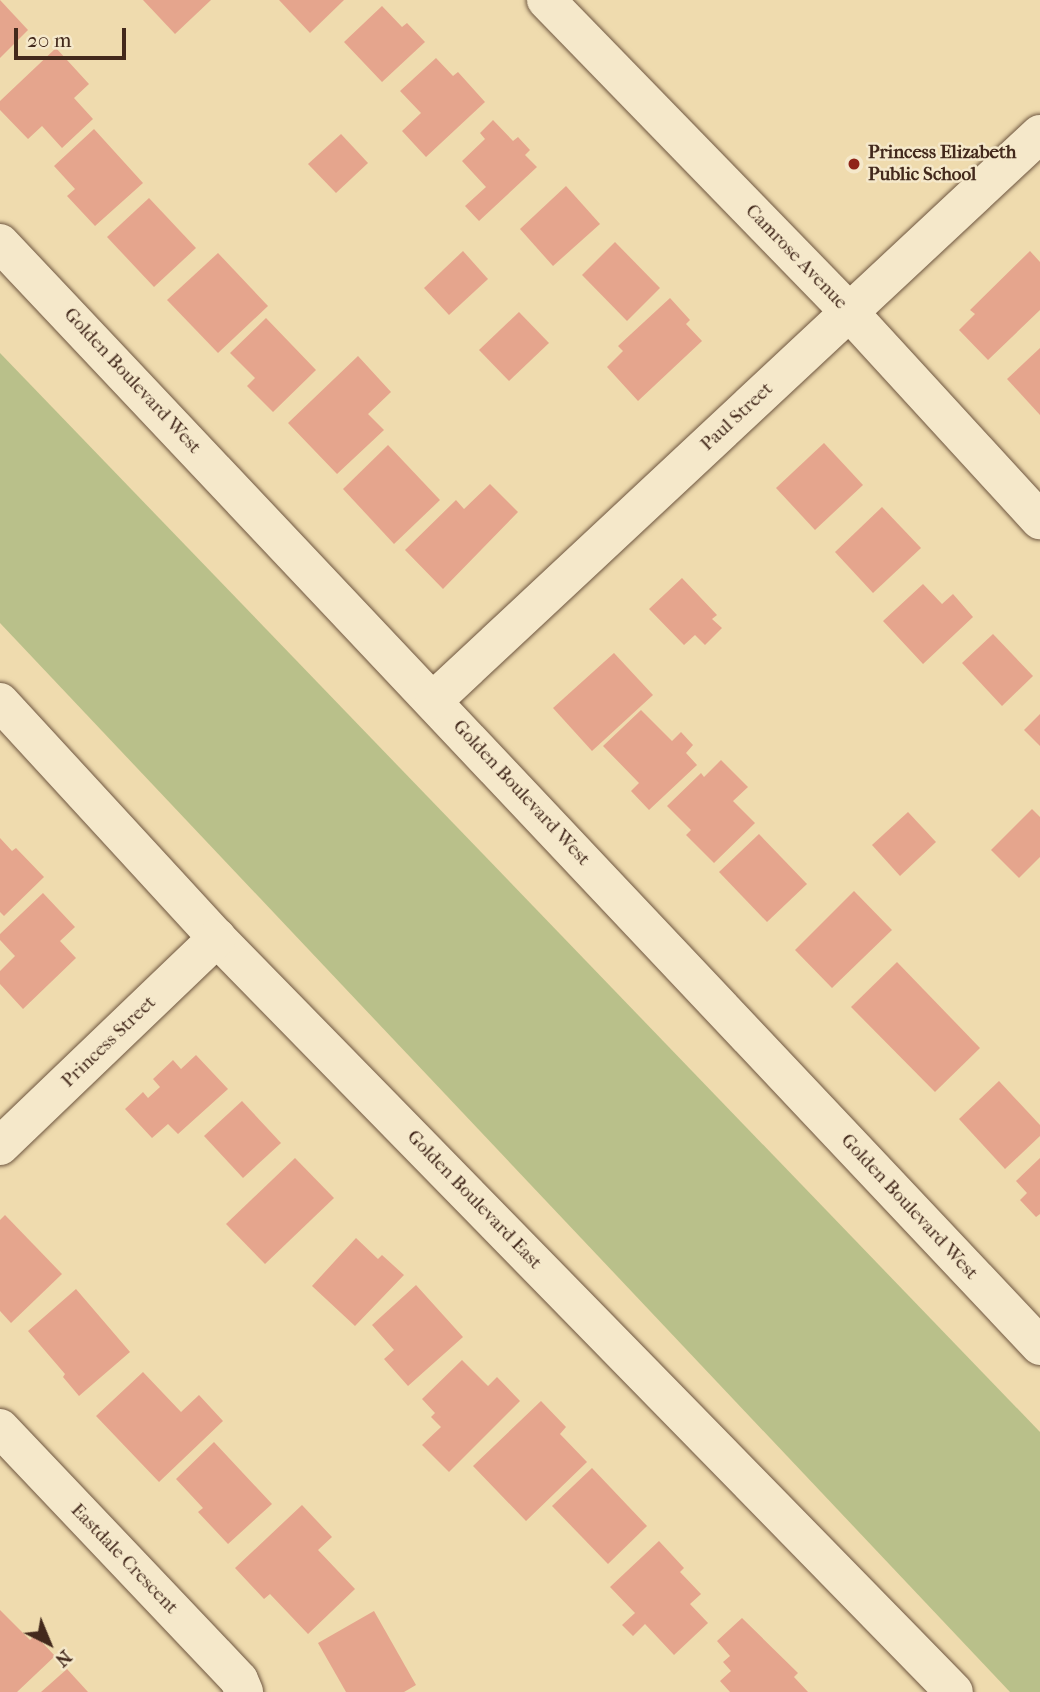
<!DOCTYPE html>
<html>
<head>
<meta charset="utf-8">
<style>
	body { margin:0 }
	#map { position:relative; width:1040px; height:1692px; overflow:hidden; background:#efdbae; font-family:"IM FELL French Canon",serif }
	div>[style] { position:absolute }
	.green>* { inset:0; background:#b9c08a }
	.building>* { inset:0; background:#e5a58d }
	.roads { filter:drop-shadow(0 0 2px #6e5640) drop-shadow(0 0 2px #6e5640) }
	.minor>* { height:38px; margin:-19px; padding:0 19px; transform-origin:19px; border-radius:19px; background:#f5e8ca }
	.dots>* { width:19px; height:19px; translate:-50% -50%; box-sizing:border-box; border:4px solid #f5e8ca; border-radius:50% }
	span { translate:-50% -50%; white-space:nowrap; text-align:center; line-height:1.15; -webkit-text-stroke:5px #f5e8ca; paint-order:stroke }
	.poi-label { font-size:19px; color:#43291c; font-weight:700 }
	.left { translate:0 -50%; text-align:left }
	.street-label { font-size:19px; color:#43291c }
	.north { position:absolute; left:14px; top:1608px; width:70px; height:70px; -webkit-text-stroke:5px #f5e8ca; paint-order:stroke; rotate:137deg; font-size:19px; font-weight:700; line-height:28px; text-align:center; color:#43291c }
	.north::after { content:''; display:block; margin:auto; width:24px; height:32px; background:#43291c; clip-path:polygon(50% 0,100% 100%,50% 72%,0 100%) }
	.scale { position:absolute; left:14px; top:28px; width:112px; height:32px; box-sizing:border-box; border:4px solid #43291c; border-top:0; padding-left:9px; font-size:21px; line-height:24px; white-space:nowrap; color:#43291c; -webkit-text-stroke:5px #f5e8ca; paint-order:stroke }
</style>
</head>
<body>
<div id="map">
	<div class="green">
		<i style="clip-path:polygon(0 353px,1040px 1432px,1040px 1692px,1010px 1692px,0 623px)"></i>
	</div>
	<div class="building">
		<i style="clip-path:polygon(0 0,28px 30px,0 58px)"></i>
		<i style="clip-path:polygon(143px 0,211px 0,175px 34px)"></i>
		<i style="clip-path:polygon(279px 0,344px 0,310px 33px)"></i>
		<i style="clip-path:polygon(382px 6px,402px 27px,407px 23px,425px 42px,382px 82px,344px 42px)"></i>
		<i style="clip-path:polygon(56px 48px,89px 84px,74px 98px,93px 119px,62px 148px,42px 126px,28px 139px,0 110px,0 101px)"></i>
		<i style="clip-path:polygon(436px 58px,453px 76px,458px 72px,485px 102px,426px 157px,402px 131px,421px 113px,400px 91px)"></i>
		<i style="clip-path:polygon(493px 120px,513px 141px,518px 137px,530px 150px,525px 155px,537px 167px,479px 221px,465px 206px,486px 187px,462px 161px,485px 139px,480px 133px)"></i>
		<i style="clip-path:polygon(94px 129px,143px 183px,95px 226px,67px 196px,75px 189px,54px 166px)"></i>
		<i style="clip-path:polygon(341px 134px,368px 163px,336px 193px,308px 164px)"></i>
		<i style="clip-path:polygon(566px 186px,600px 224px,553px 266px,520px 229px)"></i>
		<i style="clip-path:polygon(149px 198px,196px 248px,154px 287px,107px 237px)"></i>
		<i style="clip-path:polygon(615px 242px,660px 288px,627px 321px,582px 275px)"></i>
		<i style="clip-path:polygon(463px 251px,488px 279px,449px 315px,424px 288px)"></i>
		<i style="clip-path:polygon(1030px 251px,1040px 262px,1040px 310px,988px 360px,959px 330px,975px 314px,970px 310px)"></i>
		<i style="clip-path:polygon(218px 253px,268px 306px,218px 353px,167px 300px)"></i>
		<i style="clip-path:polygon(670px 298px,690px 320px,686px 324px,702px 341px,638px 401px,607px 367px,623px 351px,618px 346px)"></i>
		<i style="clip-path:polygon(519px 312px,549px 343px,509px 381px,479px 350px)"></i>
		<i style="clip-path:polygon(266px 318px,316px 370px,273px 412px,247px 386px,255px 378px,230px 353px)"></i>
		<i style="clip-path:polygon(1040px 348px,1040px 415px,1007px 379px)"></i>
		<i style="clip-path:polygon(358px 356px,391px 392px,368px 414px,384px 430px,337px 474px,288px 423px)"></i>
		<i style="clip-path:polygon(824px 443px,863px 485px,815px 530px,776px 488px)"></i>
		<i style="clip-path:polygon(388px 445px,440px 500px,394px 544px,343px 489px)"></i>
		<i style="clip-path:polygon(490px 484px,518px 512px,443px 589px,405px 550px,456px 500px,464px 509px)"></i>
		<i style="clip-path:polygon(882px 507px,921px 548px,873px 593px,835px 552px)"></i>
		<i style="clip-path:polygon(682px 578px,717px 615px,712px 619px,722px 628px,705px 645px,695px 635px,684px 645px,649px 609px)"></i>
		<i style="clip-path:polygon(923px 584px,942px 604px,953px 594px,973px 617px,923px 664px,883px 621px)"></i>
		<i style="clip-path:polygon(993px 634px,1033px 676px,1002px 706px,962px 663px)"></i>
		<i style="clip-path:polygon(614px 653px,653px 695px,592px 751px,553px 708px)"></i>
		<i style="clip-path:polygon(641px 710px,672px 741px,681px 732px,693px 745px,686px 753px,697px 765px,649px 810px,631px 791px,639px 783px,603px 746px)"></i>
		<i style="clip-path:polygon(1040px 714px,1040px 746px,1024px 730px)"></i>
		<i style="clip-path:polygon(721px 760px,748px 787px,733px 801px,755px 823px,714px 863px,686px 835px,691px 830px,667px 806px,701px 773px,704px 777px)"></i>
		<i style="clip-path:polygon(1032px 809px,1040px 817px,1040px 857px,1019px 878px,991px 850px)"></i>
		<i style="clip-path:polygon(908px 812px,936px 842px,900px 876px,872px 845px)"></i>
		<i style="clip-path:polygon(759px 834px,807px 884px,767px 922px,719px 872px)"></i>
		<i style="clip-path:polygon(0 838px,12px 851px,16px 848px,44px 877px,4px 916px,0 912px)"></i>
		<i style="clip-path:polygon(854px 891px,892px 930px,832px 988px,795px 950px)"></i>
		<i style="clip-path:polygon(43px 893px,75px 927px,60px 941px,76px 958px,23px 1009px,0 984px,0 971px,15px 956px,0 940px,0 934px)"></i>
		<i style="clip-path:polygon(897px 962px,980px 1048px,935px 1092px,851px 1007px)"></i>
		<i style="clip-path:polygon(196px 1055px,228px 1089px,178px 1134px,168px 1124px,152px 1138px,125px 1109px,143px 1092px,148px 1098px,160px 1087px,153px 1079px,173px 1060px,181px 1069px)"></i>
		<i style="clip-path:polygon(999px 1081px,1040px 1125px,1040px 1136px,1005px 1169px,959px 1119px)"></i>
		<i style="clip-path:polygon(242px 1101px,281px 1143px,243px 1178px,204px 1136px)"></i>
		<i style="clip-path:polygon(295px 1158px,334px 1198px,265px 1264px,226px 1224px)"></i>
		<i style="clip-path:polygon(1040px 1158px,1040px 1214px,1036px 1217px,1020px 1200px,1027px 1193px,1016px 1181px)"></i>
		<i style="clip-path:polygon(5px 1215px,62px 1274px,11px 1323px,0 1311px,0 1220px)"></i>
		<i style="clip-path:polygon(356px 1238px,378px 1259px,382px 1255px,404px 1275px,355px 1326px,312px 1286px)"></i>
		<i style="clip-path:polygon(416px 1285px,463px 1337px,408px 1386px,384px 1359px,394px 1350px,372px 1325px)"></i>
		<i style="clip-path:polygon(76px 1289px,130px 1352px,79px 1396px,63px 1377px,65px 1374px,28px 1331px)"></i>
		<i style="clip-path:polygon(462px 1360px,488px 1386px,497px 1377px,520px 1401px,449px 1472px,422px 1445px,441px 1427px,431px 1417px,435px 1413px,422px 1399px)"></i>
		<i style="clip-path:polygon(143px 1372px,181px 1412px,199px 1395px,223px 1421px,159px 1482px,96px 1416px)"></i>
		<i style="clip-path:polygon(541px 1401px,566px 1427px,560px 1434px,587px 1462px,526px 1521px,473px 1466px)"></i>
		<i style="clip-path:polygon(214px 1442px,272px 1504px,228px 1544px,198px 1512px,203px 1508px,176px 1479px)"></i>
		<i style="clip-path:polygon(592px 1468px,647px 1526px,608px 1564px,552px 1506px)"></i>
		<i style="clip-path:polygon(302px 1505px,332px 1537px,318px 1550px,355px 1589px,308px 1634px,270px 1594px,264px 1599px,235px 1568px)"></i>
		<i style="clip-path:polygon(659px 1541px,684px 1568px,680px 1572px,701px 1594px,690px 1604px,708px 1623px,674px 1655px,645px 1624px,633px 1636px,622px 1625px,635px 1613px,610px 1587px)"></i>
		<i style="clip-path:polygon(0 1610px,30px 1640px,35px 1635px,55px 1656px,17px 1692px,0 1692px)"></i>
		<i style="clip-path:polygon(374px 1611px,416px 1685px,404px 1692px,346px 1692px,318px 1643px)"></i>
		<i style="clip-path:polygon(742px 1618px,798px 1673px,794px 1677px,808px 1692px,730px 1692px,720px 1681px,731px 1671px,723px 1662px,730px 1656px,717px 1641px)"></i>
		<i style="clip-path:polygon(67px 1669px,88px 1692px,41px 1692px)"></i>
	</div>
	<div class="roads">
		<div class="minor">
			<i style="left:546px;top:0;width:436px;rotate:45.8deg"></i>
			<i style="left:850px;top:313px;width:281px;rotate:47.5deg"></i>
			<i style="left:0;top:243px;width:1516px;rotate:46.68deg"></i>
			<i style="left:434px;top:700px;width:829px;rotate:-43.05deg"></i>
			<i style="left:0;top:702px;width:321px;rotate:47.4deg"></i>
			<i style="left:217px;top:938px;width:1054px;rotate:45.65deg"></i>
			<i style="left:0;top:1146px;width:301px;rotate:-43.8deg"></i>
			<i style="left:0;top:1428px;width:347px;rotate:46.5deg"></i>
			<i style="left:239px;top:1680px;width:13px;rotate:67deg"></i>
		</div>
	</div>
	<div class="dots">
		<i style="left:854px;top:164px;background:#8f2418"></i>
	</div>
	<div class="poi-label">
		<span class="left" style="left:868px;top:164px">Princess Elizabeth<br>Public School</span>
	</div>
	<div class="street-label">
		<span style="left:796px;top:257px;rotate:46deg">Camrose Avenue</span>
		<span style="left:132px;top:381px;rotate:47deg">Golden Boulevard West</span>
		<span style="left:737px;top:417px;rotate:-43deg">Paul Street</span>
		<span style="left:521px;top:793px;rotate:47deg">Golden Boulevard West</span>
		<span style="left:109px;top:1042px;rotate:-44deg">Princess Street</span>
		<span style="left:474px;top:1200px;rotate:46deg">Golden Boulevard East</span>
		<span style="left:909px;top:1207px;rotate:47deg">Golden Boulevard West</span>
		<span style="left:124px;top:1559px;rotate:46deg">Eastdale Crescent</span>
	</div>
	<div class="north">N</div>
	<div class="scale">20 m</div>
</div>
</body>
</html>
